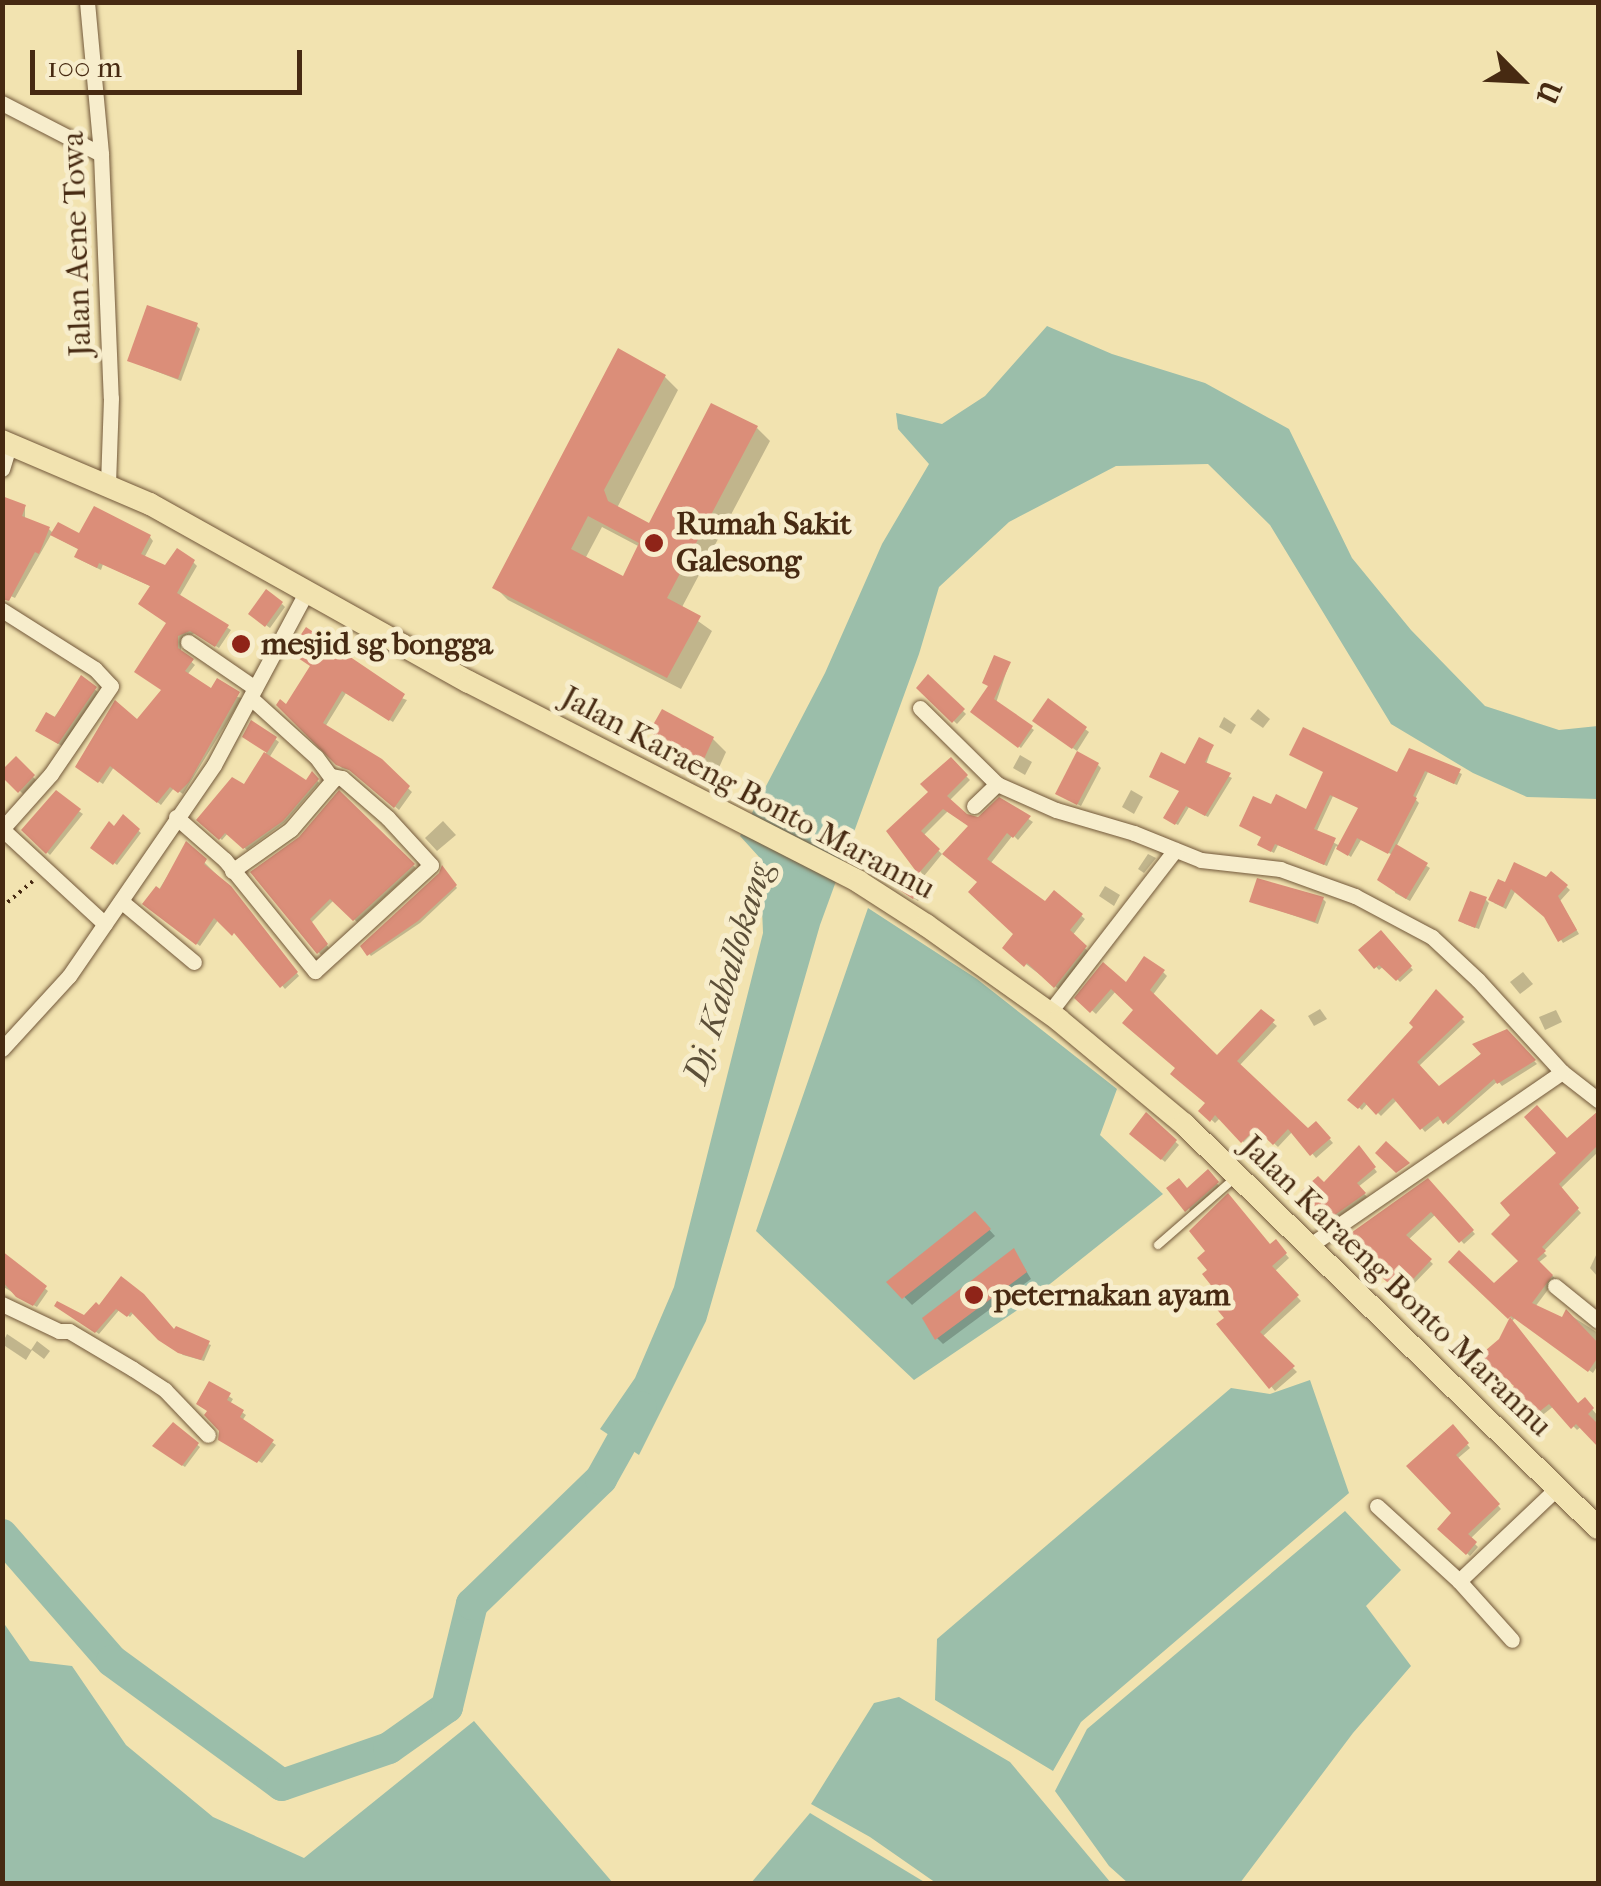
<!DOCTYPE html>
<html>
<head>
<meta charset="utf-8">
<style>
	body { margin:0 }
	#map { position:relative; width:1601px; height:1886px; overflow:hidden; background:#f2e3b0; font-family:"IM FELL French Canon",serif }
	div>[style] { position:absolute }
	.water>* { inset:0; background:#9bbeaa }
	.shadow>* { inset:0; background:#0003 }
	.river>* { height:32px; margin:-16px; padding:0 16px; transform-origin:16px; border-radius:16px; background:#9bbeaa }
	.building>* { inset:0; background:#db8e79 }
	.path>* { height:4px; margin-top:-2px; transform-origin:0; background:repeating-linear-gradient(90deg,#472a12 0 2.5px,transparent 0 7.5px) }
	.roads { filter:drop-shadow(0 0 2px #72583a) drop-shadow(0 0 2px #72583a) }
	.lane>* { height:8px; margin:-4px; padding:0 4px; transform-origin:4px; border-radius:4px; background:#f7edcc }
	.street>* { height:15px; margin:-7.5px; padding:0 7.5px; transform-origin:7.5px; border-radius:7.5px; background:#f7edcc }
	.primary>* { height:22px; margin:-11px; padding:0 11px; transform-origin:11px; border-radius:11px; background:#f2e3b0 }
	.dots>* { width:28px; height:28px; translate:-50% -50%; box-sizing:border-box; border:5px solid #f7edcc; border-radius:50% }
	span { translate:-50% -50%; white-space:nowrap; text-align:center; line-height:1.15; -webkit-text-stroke:10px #f7edcc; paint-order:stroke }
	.street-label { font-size:32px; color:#472a12 }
	.poi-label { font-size:32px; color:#472a12; font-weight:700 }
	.left { translate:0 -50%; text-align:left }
	.water-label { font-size:35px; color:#5c4f38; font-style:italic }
	.frame { position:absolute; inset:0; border:5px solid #472a12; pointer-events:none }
	.north { position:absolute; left:1471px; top:30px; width:100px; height:100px; -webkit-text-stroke:8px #f7edcc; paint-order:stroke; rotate:114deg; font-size:28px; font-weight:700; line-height:40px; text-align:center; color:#472a12 }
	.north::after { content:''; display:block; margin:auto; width:35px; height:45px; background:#472a12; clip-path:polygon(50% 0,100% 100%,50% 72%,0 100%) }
	.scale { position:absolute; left:30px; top:50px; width:272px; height:45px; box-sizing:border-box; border:5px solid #472a12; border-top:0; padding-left:12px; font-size:30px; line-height:35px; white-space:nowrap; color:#472a12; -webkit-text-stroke:8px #f7edcc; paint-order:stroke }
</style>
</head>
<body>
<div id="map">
	<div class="water">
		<i style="clip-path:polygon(1047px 326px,1112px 354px,1205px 383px,1289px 429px,1352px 558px,1411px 630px,1485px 706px,1559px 730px,1598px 726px,1598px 799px,1527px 797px,1473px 773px,1391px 724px,1270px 525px,1208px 464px,1116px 466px,1009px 522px,939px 587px,919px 654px,820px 925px,706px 1321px,639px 1455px,600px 1429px,635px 1378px,674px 1287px,763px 933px,760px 858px,740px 836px,825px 673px,882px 544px,929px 464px,898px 429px,896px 413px,942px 424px,985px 396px)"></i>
		<i style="clip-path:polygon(868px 908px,977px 979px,1117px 1089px,1100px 1135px,1163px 1194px,1016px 1311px,914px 1380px,756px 1231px)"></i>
		<i style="clip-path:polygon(1310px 1380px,1349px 1493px,1081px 1722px,1053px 1771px,935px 1700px,937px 1639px,1231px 1388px,1270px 1394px)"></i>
		<i style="clip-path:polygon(1345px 1511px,1401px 1570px,1366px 1606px,1411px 1666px,1353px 1733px,1240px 1883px,1128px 1883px,1109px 1866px,1055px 1791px,1087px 1729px)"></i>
		<i style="clip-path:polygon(3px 1622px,30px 1661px,72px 1666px,126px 1745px,213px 1817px,304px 1858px,474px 1721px,613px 1883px,3px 1883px)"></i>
		<i style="clip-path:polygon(899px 1697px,1010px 1762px,1111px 1883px,936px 1883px,870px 1837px,811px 1804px,874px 1703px)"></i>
		<i style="clip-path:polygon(810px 1813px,926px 1883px,751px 1883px)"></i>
	</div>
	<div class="shadow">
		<i style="clip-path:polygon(196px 325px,200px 329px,181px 381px,130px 361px)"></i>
		<i style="clip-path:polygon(evenodd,619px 352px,665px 377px,678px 390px,617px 508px,650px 526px,757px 428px,770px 441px,681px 609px,712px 631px,681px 689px,508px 600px,495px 587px,619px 352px,602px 527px,640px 547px,624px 579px,585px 559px,602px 527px)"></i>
		<i style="clip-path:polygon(2px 499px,25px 507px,25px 519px,49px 529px,54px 534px,150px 537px,153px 541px,144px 558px,166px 568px,193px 562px,197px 566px,179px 597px,231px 630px,219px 648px,195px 633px,181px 640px,181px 653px,195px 665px,187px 675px,212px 691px,242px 698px,183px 794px,174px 788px,161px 805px,114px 767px,103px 784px,82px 770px,137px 722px,164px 690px,169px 624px,152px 587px,103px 564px,101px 570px,81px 560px,80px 550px,57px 538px,52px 533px,15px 598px,2px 592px)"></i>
		<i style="clip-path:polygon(282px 604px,285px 607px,270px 628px,255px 617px)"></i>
		<i style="clip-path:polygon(1009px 664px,996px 703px,1034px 730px,1021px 748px,973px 711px)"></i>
		<i style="clip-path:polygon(313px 666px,407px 700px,393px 722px,346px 693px,325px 727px,380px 761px,412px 792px,399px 810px,356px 772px,342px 768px,279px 705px,287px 707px)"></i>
		<i style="clip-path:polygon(928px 677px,966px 714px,957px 724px,919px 688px)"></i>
		<i style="clip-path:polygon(82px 679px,98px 692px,62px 746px,42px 734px)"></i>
		<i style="clip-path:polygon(1258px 709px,1270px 719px,1263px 728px,1250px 719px)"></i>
		<i style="clip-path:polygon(1224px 717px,1236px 725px,1231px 734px,1219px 727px)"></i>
		<i style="clip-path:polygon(1039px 724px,1085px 729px,1089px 732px,1077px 751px)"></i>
		<i style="clip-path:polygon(652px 732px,713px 739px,726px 752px,717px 772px,665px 745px)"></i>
		<i style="clip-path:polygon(275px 739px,279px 742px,269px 758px,306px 784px,313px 775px,319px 783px,285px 822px,247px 850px,228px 833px,222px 840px,200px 820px,244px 788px)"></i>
		<i style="clip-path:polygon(1212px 747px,1206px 765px,1232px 778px,1208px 817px,1189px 807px,1178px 825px,1169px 820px,1181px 792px)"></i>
		<i style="clip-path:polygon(evenodd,1410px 751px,1462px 774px,1457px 785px,1428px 772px,1415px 799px,1419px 803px,1396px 847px,1430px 868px,1410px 901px,1395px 893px,1393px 855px,1361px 840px,1351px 857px,1336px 846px,1327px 866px,1278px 845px,1274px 853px,1263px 847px,1272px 807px,1307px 812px,1325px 773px,1398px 775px,1410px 751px,1333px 796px,1361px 808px,1340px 846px,1316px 833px,1333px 796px)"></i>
		<i style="clip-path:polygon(1020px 755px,1032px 762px,1025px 775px,1013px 768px)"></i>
		<i style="clip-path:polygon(16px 760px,36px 780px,23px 794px,2px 773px)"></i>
		<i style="clip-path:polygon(951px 761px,970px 780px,949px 801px,965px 817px,978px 819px,1000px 800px,1033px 822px,1018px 840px,1013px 835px,990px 864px,1045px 905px,1055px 893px,1085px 919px,1072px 936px,1089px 952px,1060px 990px,1005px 948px,1016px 934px,980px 882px,970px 827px,948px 811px,923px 836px,942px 854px,924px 876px,889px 831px,932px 793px)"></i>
		<i style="clip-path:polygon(1098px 765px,1101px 768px,1081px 806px,1058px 794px)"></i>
		<i style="clip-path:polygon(1131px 790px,1143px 797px,1134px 814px,1122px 807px)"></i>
		<i style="clip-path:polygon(339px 794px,416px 868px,357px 922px,334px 900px,311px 923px,329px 948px,321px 955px,253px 873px,301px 838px)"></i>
		<i style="clip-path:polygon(55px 795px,83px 814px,50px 855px,24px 830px)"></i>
		<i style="clip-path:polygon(123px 818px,141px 833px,117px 865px,93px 847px)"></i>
		<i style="clip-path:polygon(443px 821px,456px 835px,437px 851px,425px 838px)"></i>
		<i style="clip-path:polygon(187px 845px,234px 892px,299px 976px,285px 989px,239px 935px,219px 919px,200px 946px,148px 907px)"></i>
		<i style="clip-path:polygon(1148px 854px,1156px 858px,1144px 873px,1138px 869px)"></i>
		<i style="clip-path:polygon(444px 870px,457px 888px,420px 923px,371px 956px,363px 946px)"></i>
		<i style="clip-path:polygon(906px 872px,927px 890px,918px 901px,899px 888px)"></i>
		<i style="clip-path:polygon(1552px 874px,1570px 890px,1560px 901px,1579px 934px,1563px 943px,1547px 917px,1516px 890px,1506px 909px,1494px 903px,1506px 885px,1547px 880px)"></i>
		<i style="clip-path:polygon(1105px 886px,1120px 895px,1114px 906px,1099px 896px)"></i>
		<i style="clip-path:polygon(1323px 899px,1326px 902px,1318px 924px,1252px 901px)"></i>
		<i style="clip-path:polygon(1485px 899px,1489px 903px,1479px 929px,1465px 924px,1461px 921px)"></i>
		<i style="clip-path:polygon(1381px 933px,1413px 970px,1400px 982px,1384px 966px,1379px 970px,1361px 950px)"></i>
		<i style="clip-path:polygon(1103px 965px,1126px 985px,1163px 972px,1167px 976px,1152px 996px,1218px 1059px,1261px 1012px,1277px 1026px,1239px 1066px,1307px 1132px,1316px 1124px,1333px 1143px,1316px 1158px,1293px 1131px,1278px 1147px,1261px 1131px,1246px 1145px,1221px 1117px,1215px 1123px,1202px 1111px,1208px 1104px,1136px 1010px,1116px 991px,1096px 1014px,1078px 998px)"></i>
		<i style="clip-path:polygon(1523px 972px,1533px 984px,1520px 994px,1510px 982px)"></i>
		<i style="clip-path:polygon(1436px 992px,1465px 1022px,1419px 1066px,1439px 1089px,1507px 1032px,1537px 1064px,1502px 1086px,1498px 1081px,1448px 1125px,1442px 1118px,1425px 1132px,1398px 1099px,1381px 1116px,1368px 1103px,1362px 1110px,1350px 1100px,1416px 1027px)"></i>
		<i style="clip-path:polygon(1320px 1009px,1327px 1019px,1314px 1026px,1308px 1016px)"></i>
		<i style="clip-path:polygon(1556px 1010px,1562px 1022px,1545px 1030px,1539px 1017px)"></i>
		<i style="clip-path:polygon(1597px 1114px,1598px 1152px,1560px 1189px,1581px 1213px,1543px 1252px,1547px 1256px,1538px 1263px,1556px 1279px,1535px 1307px,1563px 1320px,1567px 1313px,1598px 1333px,1598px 1365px,1593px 1373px,1515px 1318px,1511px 1322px,1579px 1406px,1585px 1401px,1598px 1416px,1598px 1443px,1582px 1426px,1577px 1430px,1554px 1406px,1540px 1417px,1527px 1401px,1520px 1409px,1507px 1397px,1517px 1386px,1501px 1340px,1512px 1319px,1452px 1262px,1493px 1286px,1522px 1261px,1513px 1215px,1567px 1142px)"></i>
		<i style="clip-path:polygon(1146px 1116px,1179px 1145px,1165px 1162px,1132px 1134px)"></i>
		<i style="clip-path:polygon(1359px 1148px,1377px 1172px,1358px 1187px,1367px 1197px,1330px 1223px,1324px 1186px)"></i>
		<i style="clip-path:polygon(1208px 1173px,1220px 1187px,1190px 1213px,1187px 1191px)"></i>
		<i style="clip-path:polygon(1428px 1181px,1475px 1234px,1464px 1244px,1436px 1214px,1408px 1240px,1433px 1264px,1404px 1294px,1357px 1253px,1352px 1259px,1338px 1245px)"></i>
		<i style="clip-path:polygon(975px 1214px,995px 1236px,912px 1305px,890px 1282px)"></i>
		<i style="clip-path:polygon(1275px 1242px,1289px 1258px,1274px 1272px,1301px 1301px,1262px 1337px,1297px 1372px,1275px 1391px,1220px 1325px)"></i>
		<i style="clip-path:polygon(1014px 1251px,1031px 1279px,943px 1344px,937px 1338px)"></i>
		<i style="clip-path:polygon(1598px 1251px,1598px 1277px,1590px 1268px)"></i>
		<i style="clip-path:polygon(2px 1253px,48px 1291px,37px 1307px,2px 1286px)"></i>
		<i style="clip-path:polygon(143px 1296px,174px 1333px,211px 1345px,204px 1361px,183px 1355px,134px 1312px,130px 1317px,120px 1309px,99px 1334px,60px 1307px,85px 1318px,100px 1308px)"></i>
		<i style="clip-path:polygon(7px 1334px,31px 1350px,37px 1341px,50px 1351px,44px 1359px,32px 1350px,26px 1360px,2px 1344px)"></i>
		<i style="clip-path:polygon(210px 1384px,233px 1399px,230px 1404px,246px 1415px,242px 1421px,276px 1445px,262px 1463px,220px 1439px,221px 1431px,209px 1411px)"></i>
		<i style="clip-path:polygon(173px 1425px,200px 1447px,185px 1467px,158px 1449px)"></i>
		<i style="clip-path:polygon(1453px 1428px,1470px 1448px,1457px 1459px,1501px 1509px,1470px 1539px,1478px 1547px,1470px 1556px,1440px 1529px,1454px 1513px)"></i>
	</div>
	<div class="river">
		<i style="left:2px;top:1535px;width:167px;rotate:48.9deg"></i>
		<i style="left:112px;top:1661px;width:210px;rotate:36.1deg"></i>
		<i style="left:282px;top:1785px;width:113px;rotate:-19.1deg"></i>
		<i style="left:389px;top:1748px;width:71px;rotate:-35.3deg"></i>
		<i style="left:447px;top:1707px;width:106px;rotate:-76.4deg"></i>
		<i style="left:472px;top:1604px;width:180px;rotate:-44.1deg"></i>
		<i style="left:601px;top:1479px;width:82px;rotate:-60.9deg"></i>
	</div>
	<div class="building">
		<i style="clip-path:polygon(147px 305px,198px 323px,178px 379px,127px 361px)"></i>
		<i style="clip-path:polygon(evenodd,618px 348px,666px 375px,604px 490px,608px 501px,649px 523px,711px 403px,758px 426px,667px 598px,701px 616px,667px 678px,492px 588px,618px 348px,588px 516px,639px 543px,623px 576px,571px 549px,588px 516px)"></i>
		<i style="clip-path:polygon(2px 496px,26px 505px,22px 516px,50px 527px,39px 554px,35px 552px,9px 601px,2px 599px)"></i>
		<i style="clip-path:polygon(94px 506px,151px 535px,141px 554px,165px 565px,177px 548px,195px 560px,177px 593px,229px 625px,215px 647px,190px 631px,178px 636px,178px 648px,194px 659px,185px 671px,211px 688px,217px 678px,240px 692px,189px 782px,178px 793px,170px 787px,157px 803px,110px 766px,98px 783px,75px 767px,115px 700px,137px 719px,161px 690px,134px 672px,166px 623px,138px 604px,150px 586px,99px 563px,97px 568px,74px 557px,78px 549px,50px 535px,58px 522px,79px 533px)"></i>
		<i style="clip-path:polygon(266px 589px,283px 602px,265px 627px,248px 614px)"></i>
		<i style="clip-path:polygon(306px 627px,405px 694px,389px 721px,342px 691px,323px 723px,382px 759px,410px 786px,394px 808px,349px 770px,336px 765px,276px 705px,280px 699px,286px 704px,310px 666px,289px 652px)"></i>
		<i style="clip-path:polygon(994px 655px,1011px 662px,994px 699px,1033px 726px,1018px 748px,970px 712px,988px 686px,982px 683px)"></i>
		<i style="clip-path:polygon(928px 674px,965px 709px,952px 723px,916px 688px)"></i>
		<i style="clip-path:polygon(81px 675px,97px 687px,58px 744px,35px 731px,46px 712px,55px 717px)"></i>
		<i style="clip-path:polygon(1048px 698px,1087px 727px,1072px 749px,1032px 721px)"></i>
		<i style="clip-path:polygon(662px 709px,714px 737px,703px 761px,649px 732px)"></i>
		<i style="clip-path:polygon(251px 720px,277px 737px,267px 753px,242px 737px)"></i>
		<i style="clip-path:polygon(1303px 727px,1397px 772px,1409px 748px,1461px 769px,1454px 784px,1425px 771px,1413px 796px,1417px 798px,1388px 854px,1357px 838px,1348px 856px,1336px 849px,1358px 808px,1330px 795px,1314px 829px,1336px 838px,1324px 865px,1275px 844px,1271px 852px,1257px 845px,1261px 837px,1239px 826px,1253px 796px,1271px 804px,1276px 794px,1306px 809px,1323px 772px,1289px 755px)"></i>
		<i style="clip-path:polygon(1199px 737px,1214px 745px,1205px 762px,1231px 773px,1205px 816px,1186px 806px,1175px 825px,1163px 818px,1179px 791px,1149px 777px,1161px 752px,1185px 764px)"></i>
		<i style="clip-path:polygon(1077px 751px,1099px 763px,1077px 805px,1055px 794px)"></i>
		<i style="clip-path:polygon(264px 752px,306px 780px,312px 771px,319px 779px,283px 821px,243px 849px,225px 833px,219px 840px,196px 820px,232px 777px,244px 784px)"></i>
		<i style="clip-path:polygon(16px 756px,35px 775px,18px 793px,2px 777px,2px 770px)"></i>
		<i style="clip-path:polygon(951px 757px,968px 775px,947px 796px,967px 814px,978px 817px,999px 797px,1031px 816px,1013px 838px,1007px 833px,987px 859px,1045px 901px,1054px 890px,1083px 914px,1070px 930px,1087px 946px,1054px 988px,1027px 963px,1024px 967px,1002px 948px,1013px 934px,968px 892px,977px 882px,942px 854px,968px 826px,943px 809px,921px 831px,940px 849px,918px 874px,886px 831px,928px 792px,920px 784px)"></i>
		<i style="clip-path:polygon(56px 790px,81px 809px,46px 854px,21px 830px)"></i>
		<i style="clip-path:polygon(339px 790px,415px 864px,353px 921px,330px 899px,310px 919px,328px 944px,317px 954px,250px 872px,299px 837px)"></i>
		<i style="clip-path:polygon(123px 814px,140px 829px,113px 865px,90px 848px,109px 821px,114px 826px)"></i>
		<i style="clip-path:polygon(186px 841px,207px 859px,204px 864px,231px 886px,298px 972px,280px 988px,234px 933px,232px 936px,214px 918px,196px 945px,142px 904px,156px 886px,160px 889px)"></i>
		<i style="clip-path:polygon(1396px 844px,1428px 863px,1406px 899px,1377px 880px)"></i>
		<i style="clip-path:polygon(1514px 862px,1546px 877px,1551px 871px,1568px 885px,1558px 896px,1577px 930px,1558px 942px,1544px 917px,1511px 889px,1503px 907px,1488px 900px,1498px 879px,1505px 882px)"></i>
		<i style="clip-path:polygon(442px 865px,457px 885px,418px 921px,367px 956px,360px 946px,439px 873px)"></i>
		<i style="clip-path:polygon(906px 869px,925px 885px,913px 899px,892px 885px)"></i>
		<i style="clip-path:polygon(1257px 878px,1324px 897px,1315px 922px,1249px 902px)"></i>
		<i style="clip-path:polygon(1470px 891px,1487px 897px,1475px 928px,1458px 921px)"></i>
		<i style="clip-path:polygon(1381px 930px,1412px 966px,1396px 981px,1379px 965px,1374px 969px,1358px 950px)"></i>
		<i style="clip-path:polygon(1144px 956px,1165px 970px,1150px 990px,1217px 1055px,1261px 1009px,1275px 1020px,1237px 1061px,1308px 1128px,1316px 1121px,1331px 1138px,1310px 1156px,1288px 1129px,1273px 1145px,1256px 1129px,1241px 1143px,1215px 1115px,1210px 1122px,1198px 1111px,1205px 1103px,1170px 1074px,1175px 1068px,1122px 1023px,1133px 1010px,1111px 989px,1090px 1013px,1074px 998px,1103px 962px,1126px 982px)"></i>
		<i style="clip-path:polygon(1436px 989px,1464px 1017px,1417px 1062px,1439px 1086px,1481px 1054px,1472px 1044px,1507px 1029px,1536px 1060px,1497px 1084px,1494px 1079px,1443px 1124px,1438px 1116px,1420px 1130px,1393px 1098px,1376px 1115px,1364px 1102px,1358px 1109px,1347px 1100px,1413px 1027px,1409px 1023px)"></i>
		<i style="clip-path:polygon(1537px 1105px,1567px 1138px,1598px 1111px,1598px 1145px,1559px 1184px,1579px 1208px,1542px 1247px,1546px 1251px,1537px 1259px,1553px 1275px,1532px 1303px,1562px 1317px,1566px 1309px,1598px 1343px,1598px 1357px,1588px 1372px,1511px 1316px,1508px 1319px,1448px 1262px,1459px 1250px,1494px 1283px,1518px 1261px,1491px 1234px,1510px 1215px,1500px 1203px,1556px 1153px,1524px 1117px)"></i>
		<i style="clip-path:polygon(1146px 1112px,1177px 1140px,1161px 1160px,1129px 1134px)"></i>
		<i style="clip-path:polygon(1386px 1141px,1410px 1163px,1396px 1173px,1375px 1153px)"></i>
		<i style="clip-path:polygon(1359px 1145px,1376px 1167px,1357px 1183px,1366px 1193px,1325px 1222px,1301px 1191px,1318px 1176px,1324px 1182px)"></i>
		<i style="clip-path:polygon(1208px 1169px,1219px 1182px,1185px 1212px,1166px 1188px,1179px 1178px,1187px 1188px)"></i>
		<i style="clip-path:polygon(1428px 1178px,1474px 1230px,1459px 1243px,1431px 1212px,1406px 1235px,1432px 1259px,1400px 1293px,1352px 1252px,1347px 1257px,1334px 1245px)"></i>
		<i style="clip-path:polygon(1228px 1193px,1270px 1244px,1276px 1239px,1287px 1253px,1272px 1266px,1299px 1295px,1260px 1332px,1295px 1366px,1269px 1389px,1216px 1324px,1224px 1318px,1210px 1301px,1218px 1294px,1202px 1274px,1207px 1270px,1197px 1258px,1205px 1251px,1189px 1231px)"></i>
		<i style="clip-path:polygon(975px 1211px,991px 1229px,902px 1299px,886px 1282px)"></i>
		<i style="clip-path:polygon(1014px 1248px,1027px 1272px,935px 1340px,922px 1318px)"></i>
		<i style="clip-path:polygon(2px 1251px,47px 1286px,33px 1306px,16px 1297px,2px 1281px)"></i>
		<i style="clip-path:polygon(121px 1276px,144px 1294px,174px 1329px,176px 1326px,210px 1341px,201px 1360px,178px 1353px,158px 1340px,131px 1312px,127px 1317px,116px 1309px,95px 1333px,54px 1306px,57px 1301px,84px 1315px,96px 1302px,99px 1305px)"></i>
		<i style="clip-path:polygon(1510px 1317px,1578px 1403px,1585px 1397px,1594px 1408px,1588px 1414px,1598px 1424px,1598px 1447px,1576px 1424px,1571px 1429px,1549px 1404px,1535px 1415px,1523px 1400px,1515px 1408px,1503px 1397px,1514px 1386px,1479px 1356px,1499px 1339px)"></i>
		<i style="clip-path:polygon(209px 1381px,231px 1393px,227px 1400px,244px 1410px,240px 1417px,274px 1440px,257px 1463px,218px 1440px,219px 1431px,204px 1415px,207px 1411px,196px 1404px)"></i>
		<i style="clip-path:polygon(173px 1422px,199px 1443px,182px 1466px,152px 1446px)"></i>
		<i style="clip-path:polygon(1453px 1424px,1469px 1443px,1456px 1455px,1500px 1504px,1468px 1534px,1477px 1542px,1466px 1555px,1437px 1529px,1451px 1513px,1406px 1466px)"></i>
	</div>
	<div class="path">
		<i style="left:2px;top:907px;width:40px;rotate:-40deg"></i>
	</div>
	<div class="roads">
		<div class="lane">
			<i style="left:1158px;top:1245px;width:103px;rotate:-41.1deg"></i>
		</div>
		<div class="street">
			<i style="left:87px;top:2px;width:153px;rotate:84.7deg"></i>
			<i style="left:101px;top:154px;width:244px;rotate:87.7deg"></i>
			<i style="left:111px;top:398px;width:86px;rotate:92deg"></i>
			<i style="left:2px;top:103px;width:111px;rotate:27.3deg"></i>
			<i style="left:2px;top:469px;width:27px;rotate:-73deg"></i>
			<i style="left:2px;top:610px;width:110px;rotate:32.4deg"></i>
			<i style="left:95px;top:669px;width:23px;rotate:47deg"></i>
			<i style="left:111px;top:686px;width:107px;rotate:124.3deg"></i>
			<i style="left:51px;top:774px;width:74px;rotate:131.7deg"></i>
			<i style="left:188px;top:642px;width:81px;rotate:34.5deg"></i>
			<i style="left:920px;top:708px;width:108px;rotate:44.6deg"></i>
			<i style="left:974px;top:806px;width:32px;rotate:-44deg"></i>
			<i style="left:997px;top:784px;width:64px;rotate:23.8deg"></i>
			<i style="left:1056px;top:810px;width:81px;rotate:16.4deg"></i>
			<i style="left:1134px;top:833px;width:72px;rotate:21.9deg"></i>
			<i style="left:1201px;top:860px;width:80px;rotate:6.5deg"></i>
			<i style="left:1280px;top:869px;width:80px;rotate:19.8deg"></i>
			<i style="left:1355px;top:896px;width:87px;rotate:28deg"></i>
			<i style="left:1432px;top:937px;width:63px;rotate:43.1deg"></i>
			<i style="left:1478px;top:980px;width:125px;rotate:47.6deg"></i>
			<i style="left:1562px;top:1072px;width:46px;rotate:37.9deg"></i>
			<i style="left:176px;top:817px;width:65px;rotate:41.3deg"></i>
			<i style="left:225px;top:860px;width:143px;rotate:51deg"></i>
			<i style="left:315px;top:971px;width:157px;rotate:-42.4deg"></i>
			<i style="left:431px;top:865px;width:64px;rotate:-132.5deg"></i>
			<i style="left:388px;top:818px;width:61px;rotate:-139deg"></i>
			<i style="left:342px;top:778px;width:10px;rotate:-169deg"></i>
			<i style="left:2px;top:829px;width:140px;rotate:42.7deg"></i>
			<i style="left:232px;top:871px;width:72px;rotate:-35.4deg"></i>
			<i style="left:291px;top:829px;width:65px;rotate:-49.4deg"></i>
			<i style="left:333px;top:780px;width:29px;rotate:-126deg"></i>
			<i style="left:316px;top:757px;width:86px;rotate:-137.8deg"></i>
			<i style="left:121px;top:901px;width:95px;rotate:39.9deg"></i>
			<i style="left:1049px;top:1013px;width:206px;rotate:-52.3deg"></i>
			<i style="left:2px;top:1049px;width:99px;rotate:-47.5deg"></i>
			<i style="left:69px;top:976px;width:256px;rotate:-55.5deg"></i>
			<i style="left:214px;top:765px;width:195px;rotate:-61.9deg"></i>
			<i style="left:1309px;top:1246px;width:307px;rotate:-34.5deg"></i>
			<i style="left:1555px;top:1286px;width:55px;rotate:39.1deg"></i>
			<i style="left:2px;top:1304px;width:63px;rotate:25.3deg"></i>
			<i style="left:59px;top:1331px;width:10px"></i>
			<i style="left:69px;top:1331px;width:74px;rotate:30.7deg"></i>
			<i style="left:133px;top:1369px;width:38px;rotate:33deg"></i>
			<i style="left:165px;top:1390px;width:62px;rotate:46.3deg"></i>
			<i style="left:1377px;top:1506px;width:111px;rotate:42.4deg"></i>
			<i style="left:1459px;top:1581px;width:79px;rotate:48.1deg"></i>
			<i style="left:1459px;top:1581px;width:135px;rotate:-43.5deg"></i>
		</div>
		<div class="primary">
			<i style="left:2px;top:441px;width:161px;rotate:23.1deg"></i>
			<i style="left:150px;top:504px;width:365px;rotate:29.2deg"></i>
			<i style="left:469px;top:682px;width:438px;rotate:27.1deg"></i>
			<i style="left:859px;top:882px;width:80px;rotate:32.7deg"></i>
			<i style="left:926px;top:925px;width:163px;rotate:35.5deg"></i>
			<i style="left:1059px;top:1020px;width:163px;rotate:39.8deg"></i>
			<i style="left:1184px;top:1124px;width:578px;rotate:44.3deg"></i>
		</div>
	</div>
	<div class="dots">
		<i style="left:654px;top:543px;background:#8f2418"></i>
		<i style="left:241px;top:644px;background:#8f2418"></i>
		<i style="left:974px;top:1295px;background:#8f2418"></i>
	</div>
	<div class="street-label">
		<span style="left:77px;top:244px;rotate:-92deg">Jalan Aene Towa</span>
		<span style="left:748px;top:793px;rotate:28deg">Jalan Karaeng Bonto Marannu</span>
		<span style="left:1396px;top:1286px;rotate:44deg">Jalan Karaeng Bonto Marannu</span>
	</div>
	<div class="poi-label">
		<span class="left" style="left:676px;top:543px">Rumah Sakit<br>Galesong</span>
		<span class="left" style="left:261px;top:644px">mesjid sg bongga</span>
		<span class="left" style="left:994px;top:1295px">peternakan ayam</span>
	</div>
	<div class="water-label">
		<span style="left:728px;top:973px;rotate:-73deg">Dj. Kaballokang</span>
	</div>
	<div class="frame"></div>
	<div class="north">U</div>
	<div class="scale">100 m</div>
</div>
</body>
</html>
